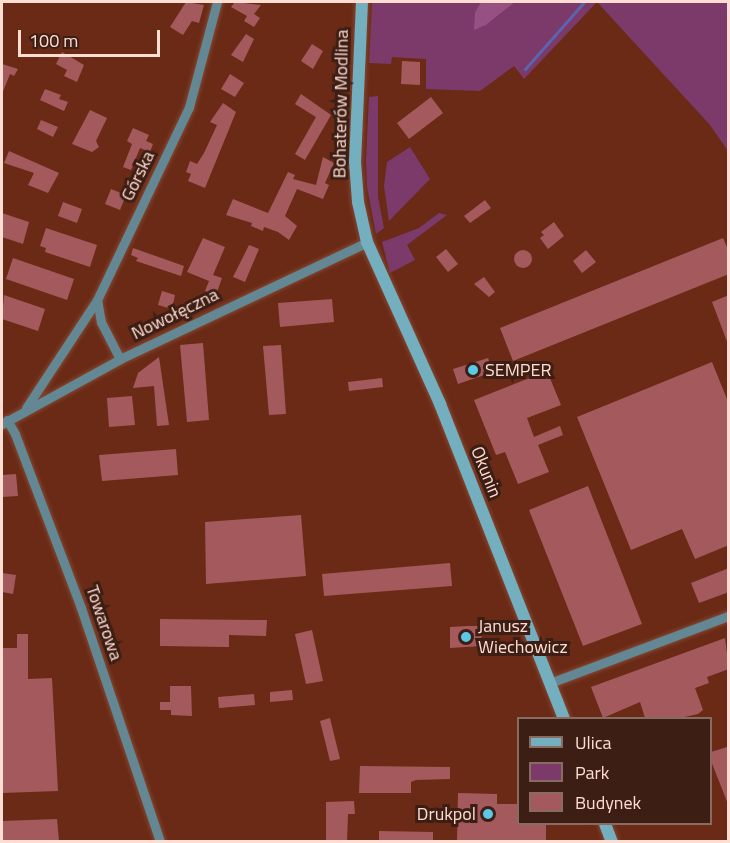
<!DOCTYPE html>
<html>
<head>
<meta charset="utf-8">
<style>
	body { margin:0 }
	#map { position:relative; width:730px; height:843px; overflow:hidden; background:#6a2a15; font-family:"Titillium Web",sans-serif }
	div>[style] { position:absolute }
	.green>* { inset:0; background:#7b3a6a }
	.forest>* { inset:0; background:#975084 }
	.stream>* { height:3px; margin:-1.5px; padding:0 1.5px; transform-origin:1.5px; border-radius:1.5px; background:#5d63ad }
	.building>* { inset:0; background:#a45a5d }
	.round { border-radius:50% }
	.roads { filter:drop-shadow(0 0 2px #824733) drop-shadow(0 0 2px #824733) }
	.minor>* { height:9px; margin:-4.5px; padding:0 4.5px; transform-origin:4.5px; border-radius:4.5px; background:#638893 }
	.secondary>* { height:12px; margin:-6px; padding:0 6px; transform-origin:6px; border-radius:6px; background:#74afc0 }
	.dots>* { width:16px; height:16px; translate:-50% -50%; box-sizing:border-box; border:3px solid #3c1e15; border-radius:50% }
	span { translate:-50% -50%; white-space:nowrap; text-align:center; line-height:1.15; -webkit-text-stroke:6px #3c1e15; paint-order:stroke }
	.street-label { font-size:18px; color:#feded3 }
	.poi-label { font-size:18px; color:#feded3 }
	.left { translate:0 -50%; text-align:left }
	.right { translate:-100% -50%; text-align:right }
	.frame { position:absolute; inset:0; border:3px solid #feded3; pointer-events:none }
	.legend { position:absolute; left:517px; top:717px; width:195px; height:108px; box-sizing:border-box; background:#3c1e15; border:2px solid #8a6b61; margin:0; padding:8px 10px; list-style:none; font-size:18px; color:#feded3 }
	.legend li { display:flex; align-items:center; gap:12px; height:30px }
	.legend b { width:30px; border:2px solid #8a6b61 }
	.scale { position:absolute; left:18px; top:30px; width:142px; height:27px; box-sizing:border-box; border:3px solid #feded3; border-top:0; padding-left:8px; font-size:18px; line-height:21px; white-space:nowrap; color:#feded3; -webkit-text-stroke:4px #3c1e15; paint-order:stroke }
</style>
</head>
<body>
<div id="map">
	<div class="green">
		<i style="clip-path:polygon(372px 2px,481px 2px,475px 12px,486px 25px,515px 2px,728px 2px,728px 151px,710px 125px,597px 2px,524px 79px,514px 66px,480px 91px,426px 89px,426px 59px,392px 57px,391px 64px,369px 63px)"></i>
		<i style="clip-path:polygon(378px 96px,378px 197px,384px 228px,376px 234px,367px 187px,366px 160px,369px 97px)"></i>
		<i style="clip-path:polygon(410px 147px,430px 179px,389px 221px,384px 186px,387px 162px)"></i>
		<i style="clip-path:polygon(439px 213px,447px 215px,407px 245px,415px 260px,390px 273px,382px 242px,419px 228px)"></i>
	</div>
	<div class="forest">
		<i style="clip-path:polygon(481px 2px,515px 2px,486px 25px,474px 30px,475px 12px)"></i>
	</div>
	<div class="stream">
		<i style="left:525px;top:69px;width:89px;rotate:-48.6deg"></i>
	</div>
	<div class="building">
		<i style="clip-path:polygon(186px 2px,204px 5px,199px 23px,192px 21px,183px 35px,170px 27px)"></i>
		<i style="clip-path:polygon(235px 2px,261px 5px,254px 14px,260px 18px,254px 27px,244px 21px,247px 16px,231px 7px)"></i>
		<i style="clip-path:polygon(246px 34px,254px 39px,243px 62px,231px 55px)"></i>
		<i style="clip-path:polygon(312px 44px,323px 51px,313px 69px,301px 61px)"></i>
		<i style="clip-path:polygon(62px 52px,84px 65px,77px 82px,64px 76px,67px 70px,56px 64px)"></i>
		<i style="clip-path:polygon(402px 61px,420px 62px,420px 85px,401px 84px)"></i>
		<i style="clip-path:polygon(2px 64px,18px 69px,14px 76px,10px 74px,2px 94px)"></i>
		<i style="clip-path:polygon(230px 74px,244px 83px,235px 97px,221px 89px)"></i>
		<i style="clip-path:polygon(45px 89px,61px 95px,59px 99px,68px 102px,64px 111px,40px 100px)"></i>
		<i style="clip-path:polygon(301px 94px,331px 115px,305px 160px,295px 154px,316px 117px,295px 104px)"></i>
		<i style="clip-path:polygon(431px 97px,443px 113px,409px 139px,397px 123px)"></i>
		<i style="clip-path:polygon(223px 103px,236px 112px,205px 188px,188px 181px,191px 174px,186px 172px,190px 161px,197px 164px,204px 153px,217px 125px,210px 122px)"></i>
		<i style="clip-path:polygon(90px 110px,107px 118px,96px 141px,99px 147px,92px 152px,72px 144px)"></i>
		<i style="clip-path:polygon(41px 120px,58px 127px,53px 137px,37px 129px)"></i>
		<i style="clip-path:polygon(133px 128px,149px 135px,146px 141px,153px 144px,150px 152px,140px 148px,131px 170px,123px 167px,132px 144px,127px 141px)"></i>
		<i style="clip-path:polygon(9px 151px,59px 173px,48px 193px,28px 185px,34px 173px,4px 163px)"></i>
		<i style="clip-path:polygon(323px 157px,334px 163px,325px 183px,329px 185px,323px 199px,297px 189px,285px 216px,297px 226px,289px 240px,278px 232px,264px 227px,263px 231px,251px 226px,252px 223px,226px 215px,233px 199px,268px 213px,288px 172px,295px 175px,293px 179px,316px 185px)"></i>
		<i style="clip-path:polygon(111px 189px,126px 195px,120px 210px,105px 204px)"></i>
		<i style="clip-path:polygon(485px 200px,491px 208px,470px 223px,464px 216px)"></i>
		<i style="clip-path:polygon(63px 202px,82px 209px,77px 223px,58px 216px)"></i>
		<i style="clip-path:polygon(2px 213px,29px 222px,23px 244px,2px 237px)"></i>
		<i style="clip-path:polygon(554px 222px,564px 236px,548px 249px,540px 238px,544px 235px,541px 232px)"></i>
		<i style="clip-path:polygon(46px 228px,97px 245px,90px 267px,45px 252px,46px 248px,40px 246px)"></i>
		<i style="clip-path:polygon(203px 238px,225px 247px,213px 275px,222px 278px,216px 295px,205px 291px,209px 281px,187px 272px)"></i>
		<i style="clip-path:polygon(723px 238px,729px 252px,729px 274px,513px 361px,500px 328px)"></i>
		<i style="clip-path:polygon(249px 245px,259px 249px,245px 282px,233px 277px)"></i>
		<i style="clip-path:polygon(133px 248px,184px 266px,181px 276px,136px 261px,138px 258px,131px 255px)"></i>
		<i style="clip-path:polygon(446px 249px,458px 264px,448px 272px,436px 257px)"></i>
		<i style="clip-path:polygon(586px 250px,596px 262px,582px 273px,573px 261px)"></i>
		<i class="round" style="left:514px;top:250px;width:18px;height:18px"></i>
		<i style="clip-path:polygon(13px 258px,74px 279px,67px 300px,6px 279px)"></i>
		<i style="clip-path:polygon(484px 277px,495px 292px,489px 297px,474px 284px)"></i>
		<i style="clip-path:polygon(162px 291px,175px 295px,172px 309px,158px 305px)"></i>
		<i style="clip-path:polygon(4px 295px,45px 309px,38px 331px,2px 319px)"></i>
		<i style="clip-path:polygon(729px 295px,729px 344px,728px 344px,712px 302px)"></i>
		<i style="clip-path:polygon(332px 299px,334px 322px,280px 327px,278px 303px)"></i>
		<i style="clip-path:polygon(203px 343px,209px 420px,187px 422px,180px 345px)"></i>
		<i style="clip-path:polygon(281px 345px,286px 414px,269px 415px,263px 346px)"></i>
		<i style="clip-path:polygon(159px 357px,169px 425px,157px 426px,154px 386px,133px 388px,138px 373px)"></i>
		<i style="clip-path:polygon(488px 358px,493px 372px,458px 384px,453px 369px)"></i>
		<i style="clip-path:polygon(712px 362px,729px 404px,729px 545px,695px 559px,682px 529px,631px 550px,577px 417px)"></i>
		<i style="clip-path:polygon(547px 371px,561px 405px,527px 418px,534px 437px,560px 426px,563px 435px,538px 445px,549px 472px,518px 484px,505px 452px,496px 455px,474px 400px)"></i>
		<i style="clip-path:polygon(382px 378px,383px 387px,349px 391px,348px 382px)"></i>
		<i style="clip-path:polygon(132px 396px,135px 425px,109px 427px,107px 398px)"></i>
		<i style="clip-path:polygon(176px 449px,178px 475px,102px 481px,99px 455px)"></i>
		<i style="clip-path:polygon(16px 474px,18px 496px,2px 497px,2px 475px)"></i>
		<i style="clip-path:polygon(588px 486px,642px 624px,583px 646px,529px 510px)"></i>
		<i style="clip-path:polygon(301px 515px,306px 576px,206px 584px,205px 522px)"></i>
		<i style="clip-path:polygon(450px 563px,452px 586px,324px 596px,322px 574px)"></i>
		<i style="clip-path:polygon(729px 568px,729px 592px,699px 603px,691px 583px)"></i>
		<i style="clip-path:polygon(2px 573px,16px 575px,13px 594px,2px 592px)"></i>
		<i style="clip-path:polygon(160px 619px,267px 620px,266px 636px,229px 635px,229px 647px,160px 646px)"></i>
		<i style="clip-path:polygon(467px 626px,482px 626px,481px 646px,450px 648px,450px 627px)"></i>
		<i style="clip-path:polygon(312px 630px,323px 681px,306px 684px,295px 634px)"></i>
		<i style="clip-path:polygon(17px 634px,28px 634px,28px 679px,52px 678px,58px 791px,2px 793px,3px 648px,17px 648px)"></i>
		<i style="clip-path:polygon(725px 638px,729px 669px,707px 677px,709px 683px,695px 688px,703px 710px,698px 714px,680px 718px,645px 718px,640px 702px,603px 718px,591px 687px)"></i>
		<i style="clip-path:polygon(170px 686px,191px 686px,192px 716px,171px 715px,171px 710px,160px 710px,160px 702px,170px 702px)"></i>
		<i style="clip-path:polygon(292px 690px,293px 700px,270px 702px,270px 692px)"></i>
		<i style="clip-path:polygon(254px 694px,255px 705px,219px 708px,218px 697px)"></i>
		<i style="clip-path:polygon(330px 718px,340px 759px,330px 761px,320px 721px)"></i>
		<i style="clip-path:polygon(727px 747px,729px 751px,728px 804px,711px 761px,711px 752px)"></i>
		<i style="clip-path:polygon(360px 766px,450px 767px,450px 779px,416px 780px,411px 782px,411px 793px,359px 793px)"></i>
		<i style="clip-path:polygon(458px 793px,497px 794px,497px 804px,519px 804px,519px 824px,546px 824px,546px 842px,457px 842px)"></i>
		<i style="clip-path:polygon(354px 801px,355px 814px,348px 814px,347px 842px,326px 842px,326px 802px)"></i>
		<i style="clip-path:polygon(57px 819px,59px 841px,2px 842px,2px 821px)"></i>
		<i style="clip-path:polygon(379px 831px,433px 832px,433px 842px,379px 842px)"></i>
	</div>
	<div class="roads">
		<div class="minor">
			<i style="left:120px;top:359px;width:42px;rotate:-117.2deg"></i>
			<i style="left:101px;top:322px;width:22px;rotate:-100deg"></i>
			<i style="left:97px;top:300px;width:214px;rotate:-64.5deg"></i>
			<i style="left:189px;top:107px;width:109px;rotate:-75.1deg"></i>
			<i style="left:26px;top:408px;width:129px;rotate:-56.7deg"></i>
			<i style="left:7px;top:420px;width:16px;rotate:60deg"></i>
			<i style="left:15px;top:434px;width:186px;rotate:69.2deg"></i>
			<i style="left:81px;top:608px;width:247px;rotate:71.3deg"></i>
			<i style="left:2px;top:424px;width:135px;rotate:-28.8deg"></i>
			<i style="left:120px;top:359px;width:273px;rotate:-25.3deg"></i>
			<i style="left:550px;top:683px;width:190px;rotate:-20.6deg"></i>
		</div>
		<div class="secondary">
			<i style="left:362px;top:2px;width:160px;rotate:92.5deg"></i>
			<i style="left:355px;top:162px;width:40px;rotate:85.7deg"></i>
			<i style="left:358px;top:202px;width:41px;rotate:77.3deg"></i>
			<i style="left:367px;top:242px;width:178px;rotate:65.7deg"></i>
			<i style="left:440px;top:404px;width:338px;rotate:68.5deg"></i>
			<i style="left:605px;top:824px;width:19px;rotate:69deg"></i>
		</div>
	</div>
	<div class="dots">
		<i style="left:473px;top:370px;background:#5ac8e6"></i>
		<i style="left:466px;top:637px;background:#5ac8e6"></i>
		<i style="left:488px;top:814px;background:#5ac8e6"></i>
	</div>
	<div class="street-label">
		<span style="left:341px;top:104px;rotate:-89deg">Bohaterów Modlina</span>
		<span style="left:138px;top:176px;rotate:-64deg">Górska</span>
		<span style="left:175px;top:314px;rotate:-26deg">Nowołęczna</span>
		<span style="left:486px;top:472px;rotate:68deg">Okunin</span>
		<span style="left:104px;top:623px;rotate:71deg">Towarowa</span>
	</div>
	<div class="poi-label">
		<span class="left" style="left:485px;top:370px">SEMPER</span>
		<span class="left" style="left:478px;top:637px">Janusz<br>Wiechowicz</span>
		<span class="right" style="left:476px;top:814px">Drukpol</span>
	</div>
	<div class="frame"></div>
	<ul class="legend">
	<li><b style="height:8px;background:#74afc0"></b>Ulica</li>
	<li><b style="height:16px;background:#7b3a6a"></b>Park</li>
	<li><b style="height:16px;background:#a45a5d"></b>Budynek</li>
	</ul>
	<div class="scale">100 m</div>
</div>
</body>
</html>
